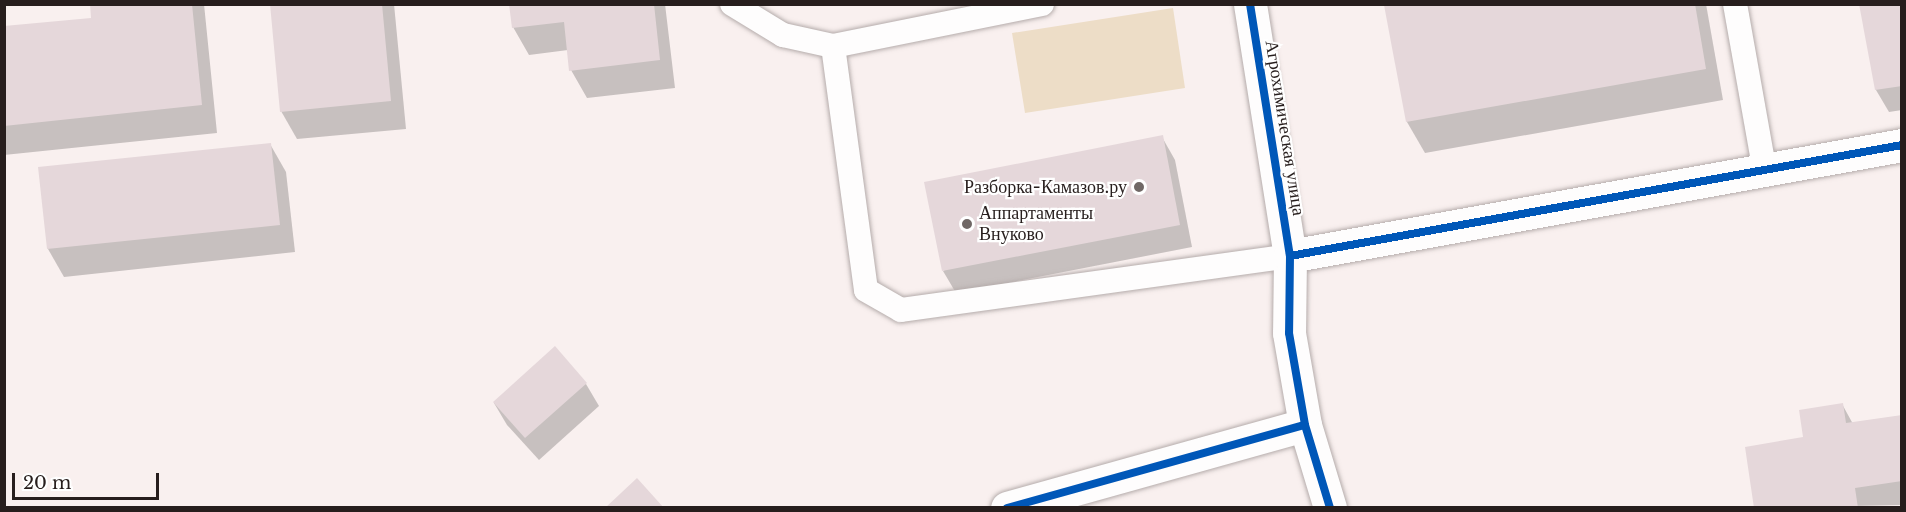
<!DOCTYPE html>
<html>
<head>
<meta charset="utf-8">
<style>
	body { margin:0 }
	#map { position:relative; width:1906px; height:512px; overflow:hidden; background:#f9f0ef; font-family:"Libre Baskerville",serif }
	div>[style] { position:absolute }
	.green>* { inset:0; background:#edddc7 }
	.shadow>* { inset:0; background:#0003 }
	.building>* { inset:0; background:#e5d7da }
	.roads { filter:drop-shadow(0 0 2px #b5acab) drop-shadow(0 0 2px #b5acab) }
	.service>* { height:24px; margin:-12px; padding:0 12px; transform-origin:12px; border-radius:12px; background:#fefdfd }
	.minor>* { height:33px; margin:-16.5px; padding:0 16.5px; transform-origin:16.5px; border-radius:16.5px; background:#fefdfd }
	.cycleway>* { height:8px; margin:-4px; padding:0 4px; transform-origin:4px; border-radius:4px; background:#0057b8 }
	.dots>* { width:16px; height:16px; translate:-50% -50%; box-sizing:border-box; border:3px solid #fff; border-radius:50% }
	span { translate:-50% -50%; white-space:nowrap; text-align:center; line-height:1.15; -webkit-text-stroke:4.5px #fff; paint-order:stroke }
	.street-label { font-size:18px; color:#271e1d }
	.poi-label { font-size:18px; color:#271e1d }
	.right { translate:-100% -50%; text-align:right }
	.left { translate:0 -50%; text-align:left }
	.frame { position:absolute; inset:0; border:6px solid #271e1d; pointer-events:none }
	.scale { position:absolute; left:12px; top:473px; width:147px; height:27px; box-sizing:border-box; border:3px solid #271e1d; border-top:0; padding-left:8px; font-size:18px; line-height:21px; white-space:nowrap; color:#271e1d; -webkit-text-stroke:4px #fff; paint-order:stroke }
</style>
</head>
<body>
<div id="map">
	<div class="green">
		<i style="clip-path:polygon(1173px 8px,1185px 88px,1025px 113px,1012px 33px)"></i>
	</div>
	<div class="shadow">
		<i style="clip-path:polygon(92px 4px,204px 4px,217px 133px,4px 155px,4px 28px,93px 19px)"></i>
		<i style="clip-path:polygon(271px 4px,394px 4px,406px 129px,297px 139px,281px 111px)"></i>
		<i style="clip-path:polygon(510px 4px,665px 4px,675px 88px,587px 98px,571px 70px,568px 50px,529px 55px,513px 27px)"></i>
		<i style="clip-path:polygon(1398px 4px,1706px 4px,1723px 100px,1425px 153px,1407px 122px)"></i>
		<i style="clip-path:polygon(1861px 4px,1902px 4px,1902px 110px,1889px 112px,1876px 90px)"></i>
		<i style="clip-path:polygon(1162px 137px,1175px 160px,1192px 247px,956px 293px,943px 271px)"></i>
		<i style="clip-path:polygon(270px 144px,286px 172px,295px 252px,64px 277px,48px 249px,39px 168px)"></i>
		<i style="clip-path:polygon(586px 384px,599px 406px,539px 460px,507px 425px,494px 403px)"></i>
		<i style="clip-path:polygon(1842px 404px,1853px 424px,1902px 416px,1902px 505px,1756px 508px,1804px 438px)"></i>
	</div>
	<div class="building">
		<i style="clip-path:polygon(90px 4px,192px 4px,202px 105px,4px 126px,4px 26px,91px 18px)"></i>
		<i style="clip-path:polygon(270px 4px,382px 4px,391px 101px,280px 112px)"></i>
		<i style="clip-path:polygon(509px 4px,654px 4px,660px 60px,569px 71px,564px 22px,512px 28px)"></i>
		<i style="clip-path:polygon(1389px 4px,1695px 4px,1706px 69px,1406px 122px,1384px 5px)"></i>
		<i style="clip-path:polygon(1859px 4px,1902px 4px,1902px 86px,1875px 90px)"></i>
		<i style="clip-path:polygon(1163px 135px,1180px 225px,942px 271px,924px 182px)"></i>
		<i style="clip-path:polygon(271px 143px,280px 225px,47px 249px,38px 167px)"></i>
		<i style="clip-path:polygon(555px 346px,587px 383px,525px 438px,493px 402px)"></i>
		<i style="clip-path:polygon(1843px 403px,1846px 423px,1902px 415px,1902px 481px,1855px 488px,1858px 508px,1754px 508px,1745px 447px,1803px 437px,1799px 410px)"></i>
		<i style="clip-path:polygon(637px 478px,664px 508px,605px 508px)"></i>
	</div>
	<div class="roads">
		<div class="service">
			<i style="left:732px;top:4px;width:60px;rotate:31.3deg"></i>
			<i style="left:783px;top:35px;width:51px;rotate:12.4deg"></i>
			<i style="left:1042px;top:4px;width:213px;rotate:168.6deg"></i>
			<i style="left:833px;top:46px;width:246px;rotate:82.3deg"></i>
			<i style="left:866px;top:290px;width:40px;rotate:29.7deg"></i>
			<i style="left:901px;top:310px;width:393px;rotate:-7.9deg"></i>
			<i style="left:1735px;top:4px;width:166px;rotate:79.9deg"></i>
		</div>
		<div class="minor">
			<i style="left:1250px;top:4px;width:255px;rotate:81deg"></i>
			<i style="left:1290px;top:256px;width:77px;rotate:90.7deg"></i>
			<i style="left:1289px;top:333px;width:93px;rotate:80.1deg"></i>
			<i style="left:1305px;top:425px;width:87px;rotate:73.2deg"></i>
			<i style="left:1290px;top:256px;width:622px;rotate:-10.28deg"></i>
			<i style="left:1007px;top:508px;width:309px;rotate:-15.6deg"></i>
		</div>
	</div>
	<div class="cycleway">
		<i style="left:1250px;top:4px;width:255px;rotate:81deg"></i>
		<i style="left:1290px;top:256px;width:77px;rotate:90.7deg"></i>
		<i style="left:1289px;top:333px;width:93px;rotate:80.1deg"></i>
		<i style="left:1305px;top:425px;width:87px;rotate:73.2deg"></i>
		<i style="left:1290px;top:256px;width:622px;rotate:-10.28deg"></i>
		<i style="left:1007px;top:508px;width:309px;rotate:-15.6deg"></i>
	</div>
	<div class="dots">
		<i style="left:1139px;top:187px;background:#706866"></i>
		<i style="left:967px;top:224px;background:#706866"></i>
	</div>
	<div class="street-label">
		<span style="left:1285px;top:128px;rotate:81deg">Агрохимическая улица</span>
	</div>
	<div class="poi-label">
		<span class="right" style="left:1127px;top:187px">Разборка-Камазов.ру</span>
		<span class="left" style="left:979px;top:224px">Аппартаменты<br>Внуково</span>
	</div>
	<div class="frame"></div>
	<div class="scale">20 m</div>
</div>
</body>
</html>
